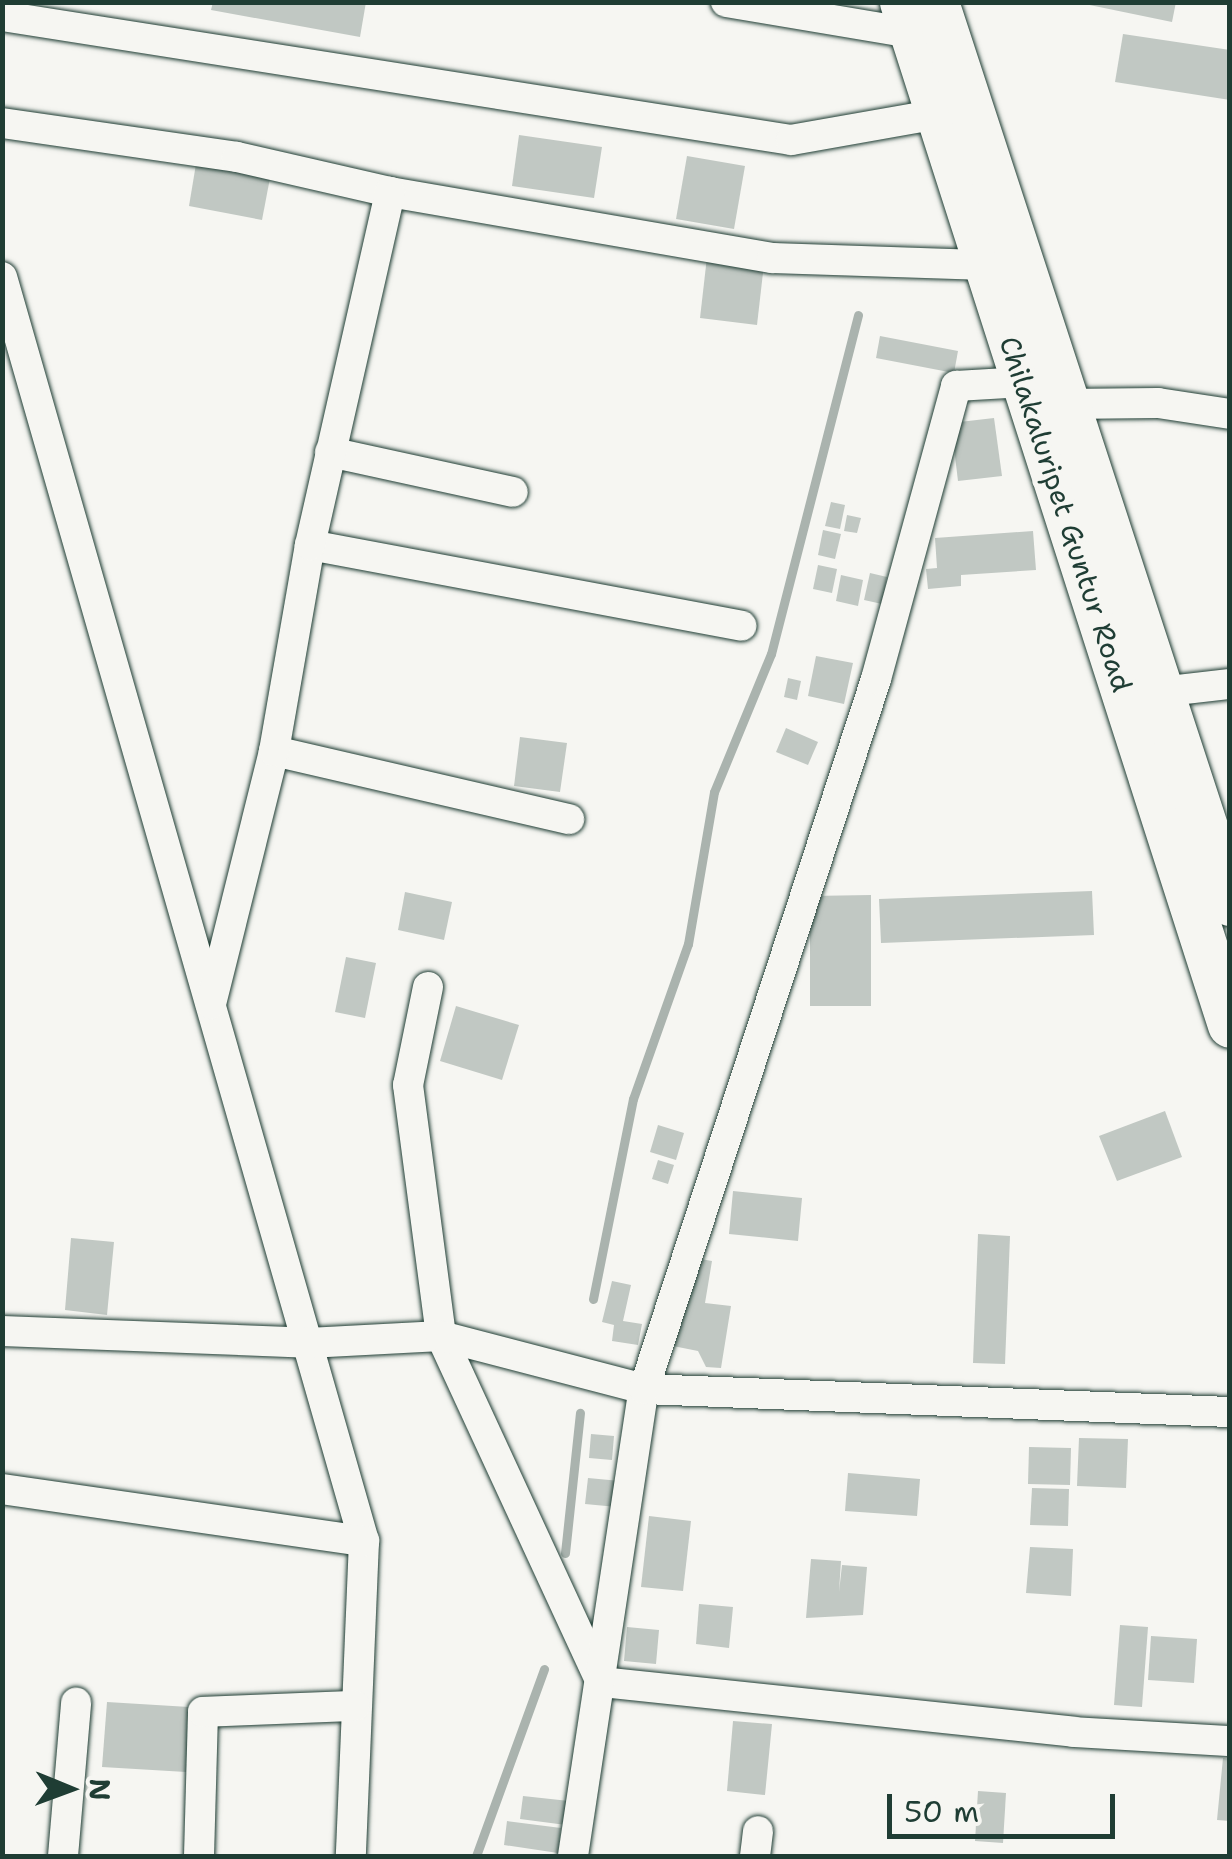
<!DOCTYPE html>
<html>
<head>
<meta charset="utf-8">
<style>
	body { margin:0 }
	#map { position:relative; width:1232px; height:1859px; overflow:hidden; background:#f6f6f2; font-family:"Shantell Sans",sans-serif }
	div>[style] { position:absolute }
	.stream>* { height:9px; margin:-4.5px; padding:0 4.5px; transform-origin:4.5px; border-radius:4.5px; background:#aab3ae }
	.building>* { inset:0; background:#c1c8c3 }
	.roads { filter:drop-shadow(0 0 2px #1f3d34) drop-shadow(0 0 2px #1f3d34) }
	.minor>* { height:30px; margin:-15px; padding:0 15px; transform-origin:15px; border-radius:15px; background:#f6f6f2 }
	.highway>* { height:45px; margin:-22.5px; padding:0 22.5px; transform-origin:22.5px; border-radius:22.5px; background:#f6f6f2 }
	span { translate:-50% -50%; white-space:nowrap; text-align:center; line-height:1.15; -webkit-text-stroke:10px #f6f6f2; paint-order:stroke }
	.street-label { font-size:28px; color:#1f3d34 }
	.frame { position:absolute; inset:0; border:5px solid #1f3d34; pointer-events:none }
	.north { position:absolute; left:20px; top:1739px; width:100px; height:100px; -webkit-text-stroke:8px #f6f6f2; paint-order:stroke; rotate:91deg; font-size:28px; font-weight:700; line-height:40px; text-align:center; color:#1f3d34 }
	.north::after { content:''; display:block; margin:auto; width:35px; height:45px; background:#1f3d34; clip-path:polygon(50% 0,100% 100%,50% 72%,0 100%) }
	.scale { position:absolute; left:887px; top:1794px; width:228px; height:45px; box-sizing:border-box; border:5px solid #1f3d34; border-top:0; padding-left:12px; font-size:30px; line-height:35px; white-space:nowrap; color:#1f3d34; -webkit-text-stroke:8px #f6f6f2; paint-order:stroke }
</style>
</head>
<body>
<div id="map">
	<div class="stream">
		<i style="left:593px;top:1299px;width:204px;rotate:-78.7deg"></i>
		<i style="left:633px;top:1099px;width:164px;rotate:-70.5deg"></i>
		<i style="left:688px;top:944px;width:154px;rotate:-80.3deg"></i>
		<i style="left:714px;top:792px;width:149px;rotate:-67.6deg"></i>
		<i style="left:771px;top:654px;width:350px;rotate:-75.6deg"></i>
		<i style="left:565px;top:1553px;width:141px;rotate:-83.9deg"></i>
		<i style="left:476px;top:1856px;width:199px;rotate:-70deg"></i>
	</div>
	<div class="building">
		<i style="clip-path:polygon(213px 2px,366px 2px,360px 37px,211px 10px)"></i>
		<i style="clip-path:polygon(1075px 2px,1176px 2px,1172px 22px)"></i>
		<i style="clip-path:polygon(1123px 34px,1230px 50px,1230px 100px,1115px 82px)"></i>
		<i style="clip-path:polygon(519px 135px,602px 147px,594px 198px,512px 186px)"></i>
		<i style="clip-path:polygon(687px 156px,745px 166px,734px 229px,676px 219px)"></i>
		<i style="clip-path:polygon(196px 164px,270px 178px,262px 220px,189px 206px)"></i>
		<i style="clip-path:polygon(707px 257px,764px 264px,757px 325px,700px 318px)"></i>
		<i style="clip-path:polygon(880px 336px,958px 351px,954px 373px,876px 358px)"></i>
		<i style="clip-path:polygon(994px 418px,1002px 476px,958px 481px,951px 423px)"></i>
		<i style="clip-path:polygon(831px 502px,845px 505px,840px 529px,825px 526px)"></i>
		<i style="clip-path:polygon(847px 515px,861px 518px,857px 533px,844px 531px)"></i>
		<i style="clip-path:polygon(823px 530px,841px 534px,835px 559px,818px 555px)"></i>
		<i style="clip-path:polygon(1033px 531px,1036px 570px,961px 575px,961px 586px,928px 589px,926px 569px,937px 568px,935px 538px)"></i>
		<i style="clip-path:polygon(818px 565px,837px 569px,832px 593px,813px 589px)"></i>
		<i style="clip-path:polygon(870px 573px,887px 577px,882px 604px,864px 600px)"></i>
		<i style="clip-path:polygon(841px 575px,863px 580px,858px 606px,836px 601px)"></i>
		<i style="clip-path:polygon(816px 656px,853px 663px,844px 704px,808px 696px)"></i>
		<i style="clip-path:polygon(788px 678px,801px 681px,797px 700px,784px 697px)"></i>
		<i style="clip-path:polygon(786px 728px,818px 742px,808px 765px,776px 752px)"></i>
		<i style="clip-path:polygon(520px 737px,567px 743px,560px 792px,514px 786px)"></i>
		<i style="clip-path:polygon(1092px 891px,1094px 935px,881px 943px,879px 899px)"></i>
		<i style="clip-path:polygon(405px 892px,452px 902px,444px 940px,398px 930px)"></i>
		<i style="clip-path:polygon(871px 895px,871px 1006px,810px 1006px,810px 896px)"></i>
		<i style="clip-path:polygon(346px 957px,376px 963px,365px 1018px,335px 1012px)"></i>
		<i style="clip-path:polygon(456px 1006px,519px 1025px,502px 1080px,440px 1061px)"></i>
		<i style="clip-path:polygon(1165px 1111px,1182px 1157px,1117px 1181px,1099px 1136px)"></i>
		<i style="clip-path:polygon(658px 1125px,684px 1133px,676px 1160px,650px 1152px)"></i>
		<i style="clip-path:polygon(658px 1160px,674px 1165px,668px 1184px,652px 1179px)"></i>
		<i style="clip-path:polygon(733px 1191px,802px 1198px,798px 1241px,729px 1234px)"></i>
		<i style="clip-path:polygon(978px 1234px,1010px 1236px,1005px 1364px,973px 1363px)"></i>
		<i style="clip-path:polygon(71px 1238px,114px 1242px,107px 1315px,65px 1310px)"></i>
		<i style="clip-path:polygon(695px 1258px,712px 1261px,705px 1303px,731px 1306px,721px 1368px,706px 1367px,698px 1351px,673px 1346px)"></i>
		<i style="clip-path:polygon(612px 1281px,631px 1285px,623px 1321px,642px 1324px,638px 1345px,612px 1341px,614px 1325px,602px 1322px)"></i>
		<i style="clip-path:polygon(591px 1434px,614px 1436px,612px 1460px,589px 1458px)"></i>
		<i style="clip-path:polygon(1079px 1438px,1128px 1439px,1126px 1488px,1077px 1486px)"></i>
		<i style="clip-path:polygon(1029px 1447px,1071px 1448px,1070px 1485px,1028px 1484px)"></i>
		<i style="clip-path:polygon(848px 1473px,920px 1479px,917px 1516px,845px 1511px)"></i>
		<i style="clip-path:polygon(588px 1478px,620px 1481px,617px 1507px,585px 1504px)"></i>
		<i style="clip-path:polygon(1032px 1488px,1069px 1489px,1068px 1526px,1030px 1525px)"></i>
		<i style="clip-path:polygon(649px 1516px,691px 1521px,683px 1591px,641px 1587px)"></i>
		<i style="clip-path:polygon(1030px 1547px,1073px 1549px,1071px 1596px,1026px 1593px)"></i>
		<i style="clip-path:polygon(811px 1559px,841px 1561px,839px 1592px,842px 1565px,867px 1567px,863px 1615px,806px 1618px)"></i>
		<i style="clip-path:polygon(699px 1604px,733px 1607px,729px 1648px,696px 1644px)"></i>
		<i style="clip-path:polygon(1120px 1625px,1148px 1627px,1142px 1707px,1114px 1705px)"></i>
		<i style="clip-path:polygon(627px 1627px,659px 1630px,656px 1664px,624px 1661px)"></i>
		<i style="clip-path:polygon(1151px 1636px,1197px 1639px,1194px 1683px,1148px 1680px)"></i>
		<i style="clip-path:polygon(107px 1702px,189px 1707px,186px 1772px,102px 1767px)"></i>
		<i style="clip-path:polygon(733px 1721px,772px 1724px,765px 1795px,727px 1791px)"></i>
		<i style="clip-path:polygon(1223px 1758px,1230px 1759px,1230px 1821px,1217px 1820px)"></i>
		<i style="clip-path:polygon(978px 1791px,1006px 1793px,1003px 1843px,975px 1841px)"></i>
		<i style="clip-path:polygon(523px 1796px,569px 1801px,566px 1825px,520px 1819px)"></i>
		<i style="clip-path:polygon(507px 1821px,561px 1828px,558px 1853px,504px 1845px)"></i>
	</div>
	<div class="roads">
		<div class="minor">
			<i style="left:726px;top:2px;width:189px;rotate:9.5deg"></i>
			<i style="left:2px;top:16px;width:799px;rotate:8.93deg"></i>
			<i style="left:791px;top:140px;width:149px;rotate:-10deg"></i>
			<i style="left:2px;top:123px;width:237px;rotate:8.2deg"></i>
			<i style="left:237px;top:157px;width:157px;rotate:12.9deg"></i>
			<i style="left:390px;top:192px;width:388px;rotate:9.8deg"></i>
			<i style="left:772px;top:258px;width:215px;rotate:1.9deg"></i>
			<i style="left:2px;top:277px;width:1315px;rotate:74.02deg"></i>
			<i style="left:364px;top:1541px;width:315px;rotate:92.4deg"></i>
			<i style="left:1064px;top:404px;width:94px;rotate:-0.6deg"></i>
			<i style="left:1158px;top:403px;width:73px;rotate:8.7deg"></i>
			<i style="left:330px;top:452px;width:187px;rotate:12.3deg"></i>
			<i style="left:310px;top:545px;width:439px;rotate:10.6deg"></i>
			<i style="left:1143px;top:694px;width:88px;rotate:-6.6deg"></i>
			<i style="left:274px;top:751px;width:303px;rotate:13deg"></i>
			<i style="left:428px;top:987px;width:100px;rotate:101.5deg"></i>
			<i style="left:408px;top:1085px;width:253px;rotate:82.5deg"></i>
			<i style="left:441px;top:1336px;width:381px;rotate:65.2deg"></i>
			<i style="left:601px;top:1682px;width:475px;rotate:6deg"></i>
			<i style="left:1073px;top:1732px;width:157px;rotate:3.3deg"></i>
			<i style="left:211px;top:1004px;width:261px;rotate:-76deg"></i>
			<i style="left:274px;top:751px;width:209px;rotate:-80.1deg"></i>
			<i style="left:310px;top:545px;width:362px;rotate:-77.2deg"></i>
			<i style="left:2px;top:1331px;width:306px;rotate:2.2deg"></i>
			<i style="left:308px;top:1343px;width:133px;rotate:-3deg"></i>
			<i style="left:441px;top:1336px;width:210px;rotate:14.6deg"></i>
			<i style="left:644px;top:1389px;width:586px;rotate:2.25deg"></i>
			<i style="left:2px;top:1489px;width:366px;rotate:8.2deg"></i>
			<i style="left:63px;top:1856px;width:154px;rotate:-85.1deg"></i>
			<i style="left:199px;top:1856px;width:144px;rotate:-88.4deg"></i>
			<i style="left:203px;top:1712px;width:152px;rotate:-2.3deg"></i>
			<i style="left:573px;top:1856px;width:472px;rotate:-81.4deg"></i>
			<i style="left:644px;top:1389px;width:747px;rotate:-71.9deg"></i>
			<i style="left:876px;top:679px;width:304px;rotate:-74.7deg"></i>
			<i style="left:956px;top:386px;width:68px;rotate:-3.4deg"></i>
			<i style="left:755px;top:1856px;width:25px;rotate:-83deg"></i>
		</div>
		<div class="highway">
			<i style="left:902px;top:2px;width:1074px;rotate:72.22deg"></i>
			<i style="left:936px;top:2px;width:948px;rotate:71.93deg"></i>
		</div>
	</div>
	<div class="street-label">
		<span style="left:1066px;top:514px;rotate:72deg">Chilakaluripet Guntur Road</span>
	</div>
	<div class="frame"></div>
	<div class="north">N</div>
	<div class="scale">50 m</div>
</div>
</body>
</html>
